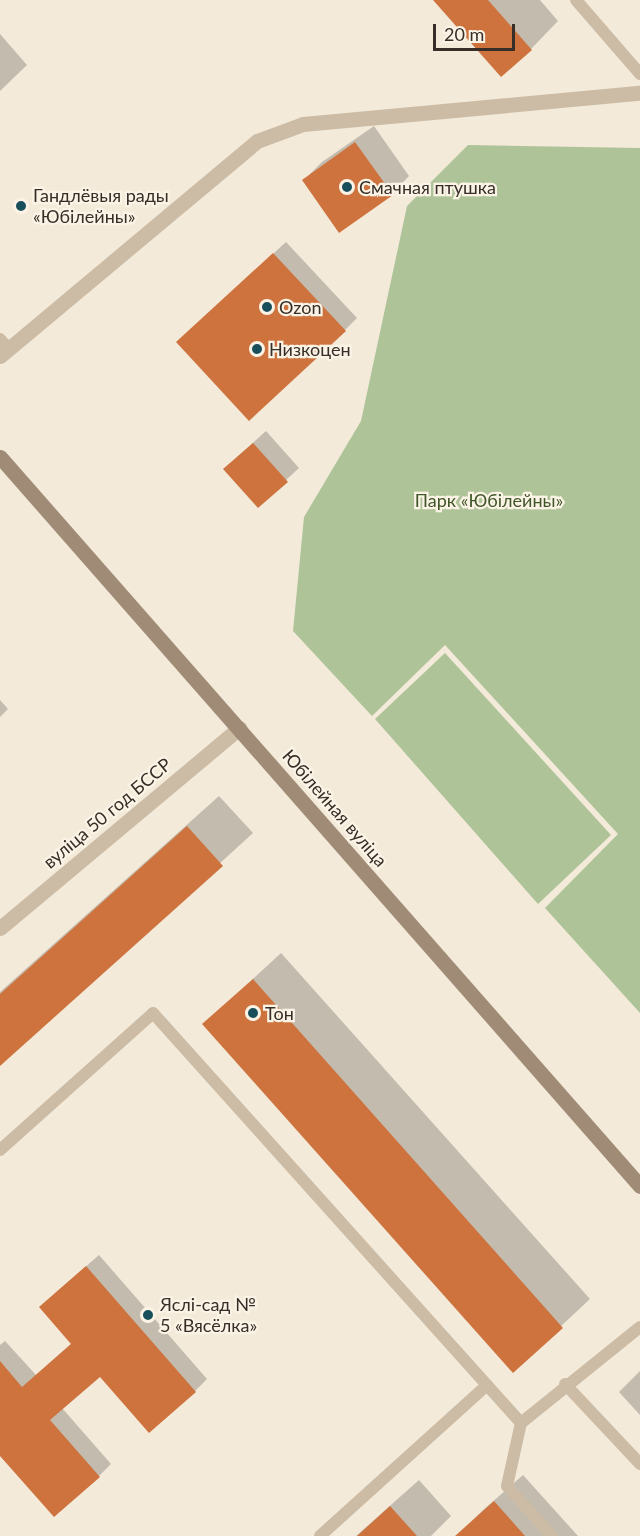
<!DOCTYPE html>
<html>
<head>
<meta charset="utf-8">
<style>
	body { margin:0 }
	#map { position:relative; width:640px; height:1536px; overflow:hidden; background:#f3eada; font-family:Lato,sans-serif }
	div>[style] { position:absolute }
	.green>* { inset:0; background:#afc399 }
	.shadow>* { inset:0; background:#0003 }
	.building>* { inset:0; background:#ce733d }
	.service>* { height:12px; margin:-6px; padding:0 6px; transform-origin:6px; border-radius:6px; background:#ccbca5 }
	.minor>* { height:15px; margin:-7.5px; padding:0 7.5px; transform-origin:7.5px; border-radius:7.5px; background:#ccbca5 }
	.secondary>* { height:15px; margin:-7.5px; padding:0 7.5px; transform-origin:7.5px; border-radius:7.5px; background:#a08b76 }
	.dots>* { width:16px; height:16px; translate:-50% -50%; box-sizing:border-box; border:3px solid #fbf4e6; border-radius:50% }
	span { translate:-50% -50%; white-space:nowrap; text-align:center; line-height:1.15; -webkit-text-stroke:4.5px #fbf4e6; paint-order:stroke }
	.poi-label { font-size:18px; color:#372e27 }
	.left { translate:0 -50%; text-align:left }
	.park-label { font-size:18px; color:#405729 }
	.street-label { font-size:18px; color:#372e27 }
	.scale { position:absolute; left:433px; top:24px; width:82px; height:27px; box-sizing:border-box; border:3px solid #372e27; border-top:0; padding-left:8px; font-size:18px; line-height:21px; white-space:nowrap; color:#372e27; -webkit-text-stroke:4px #fbf4e6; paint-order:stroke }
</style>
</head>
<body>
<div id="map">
	<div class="green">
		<i style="clip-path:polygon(468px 145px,640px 148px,640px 1013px,545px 908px,618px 834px,445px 645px,372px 716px,293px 631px,304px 517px,361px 421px,407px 206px)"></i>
		<i style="clip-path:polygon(445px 653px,611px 835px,538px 904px,375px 719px)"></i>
	</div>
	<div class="shadow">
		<i style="clip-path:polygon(435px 0,540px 0,558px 21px,531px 49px)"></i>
		<i style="clip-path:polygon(0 34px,27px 65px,0 91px)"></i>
		<i style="clip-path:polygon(374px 126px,409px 176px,392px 194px,304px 180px,322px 162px)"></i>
		<i style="clip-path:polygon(286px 242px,357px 318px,345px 330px,190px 330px)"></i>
		<i style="clip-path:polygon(266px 431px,299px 468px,258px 506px,237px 457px)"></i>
		<i style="clip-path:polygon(0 700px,8px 709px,0 717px)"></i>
		<i style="clip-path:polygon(219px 796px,253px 833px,0 1064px,0 992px)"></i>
		<i style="clip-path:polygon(281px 953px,590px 1299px,513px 1371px,204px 1024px)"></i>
		<i style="clip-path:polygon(99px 1255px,207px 1379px,195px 1391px,100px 1375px,62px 1408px,111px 1464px,99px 1476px,0 1453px,0 1345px,5px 1341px,36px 1375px,72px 1343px,53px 1295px)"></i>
		<i style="clip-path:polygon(640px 1371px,640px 1415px,619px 1392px)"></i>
		<i style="clip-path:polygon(523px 1475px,578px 1536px,457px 1536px,483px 1510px)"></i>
		<i style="clip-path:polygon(419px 1480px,451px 1516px,431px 1536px,356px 1536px)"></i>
	</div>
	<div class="building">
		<i style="clip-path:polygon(433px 0,488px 0,532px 50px,501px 77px)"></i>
		<i style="clip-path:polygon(355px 142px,393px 195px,339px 233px,302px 180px)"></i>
		<i style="clip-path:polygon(273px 253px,346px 331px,249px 421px,176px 342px)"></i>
		<i style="clip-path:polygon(253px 443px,288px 482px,258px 508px,223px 469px)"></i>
		<i style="clip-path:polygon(187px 826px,223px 866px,0 1066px,0 994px)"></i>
		<i style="clip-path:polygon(253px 979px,563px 1328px,513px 1373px,202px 1024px)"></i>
		<i style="clip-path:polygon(86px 1266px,196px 1392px,149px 1433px,100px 1377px,50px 1420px,100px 1477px,54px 1517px,0 1456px,0 1361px,22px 1387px,71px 1344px,39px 1307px)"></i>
		<i style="clip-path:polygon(494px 1501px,525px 1536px,455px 1536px)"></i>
		<i style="clip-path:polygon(390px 1506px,417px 1536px,357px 1536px)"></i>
	</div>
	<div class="service">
		<i style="left:576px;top:0;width:98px;rotate:49.1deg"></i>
		<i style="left:0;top:339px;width:12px;rotate:48deg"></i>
		<i style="left:0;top:1150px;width:205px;rotate:-41.8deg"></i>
		<i style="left:153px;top:1013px;width:551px;rotate:48.09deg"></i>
		<i style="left:565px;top:1384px;width:110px;rotate:46.8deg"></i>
		<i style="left:320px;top:1536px;width:225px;rotate:-42.1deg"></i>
		<i style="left:552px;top:1536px;width:67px;rotate:-132deg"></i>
		<i style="left:507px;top:1486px;width:65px;rotate:-77.5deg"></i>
		<i style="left:521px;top:1423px;width:153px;rotate:-38.9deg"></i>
	</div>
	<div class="minor">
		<i style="left:0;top:356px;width:335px;rotate:-39.9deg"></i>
		<i style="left:257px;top:141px;width:49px;rotate:-20.3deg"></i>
		<i style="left:303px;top:124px;width:338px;rotate:-5.3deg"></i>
		<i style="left:0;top:928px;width:312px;rotate:-39.9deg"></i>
	</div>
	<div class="secondary">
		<i style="left:0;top:457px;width:970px;rotate:48.72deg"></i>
	</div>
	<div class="dots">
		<i style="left:347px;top:187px;background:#194e5b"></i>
		<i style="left:21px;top:206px;background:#194e5b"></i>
		<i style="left:267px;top:307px;background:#194e5b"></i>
		<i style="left:257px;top:349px;background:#194e5b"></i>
		<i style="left:253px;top:1013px;background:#194e5b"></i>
		<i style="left:148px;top:1315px;background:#194e5b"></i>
	</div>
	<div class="poi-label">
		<span class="left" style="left:359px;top:187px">Смачная птушка</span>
		<span class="left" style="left:33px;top:206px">Гандлёвыя рады<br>«Юбілейны»</span>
		<span class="left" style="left:279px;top:307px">Ozon</span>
		<span class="left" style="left:269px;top:349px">Низкоцен</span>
		<span class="left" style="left:265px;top:1013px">Тон</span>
		<span class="left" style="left:160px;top:1315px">Яслі-сад №<br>5 «Вясёлка»</span>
	</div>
	<div class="park-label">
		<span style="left:489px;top:500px">Парк «Юбілейны»</span>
	</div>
	<div class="street-label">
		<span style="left:335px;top:808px;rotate:49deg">Юбілейная вуліца</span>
		<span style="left:107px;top:813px;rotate:-40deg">вуліца 50 год БССР</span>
	</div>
	<div class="scale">20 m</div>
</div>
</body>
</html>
